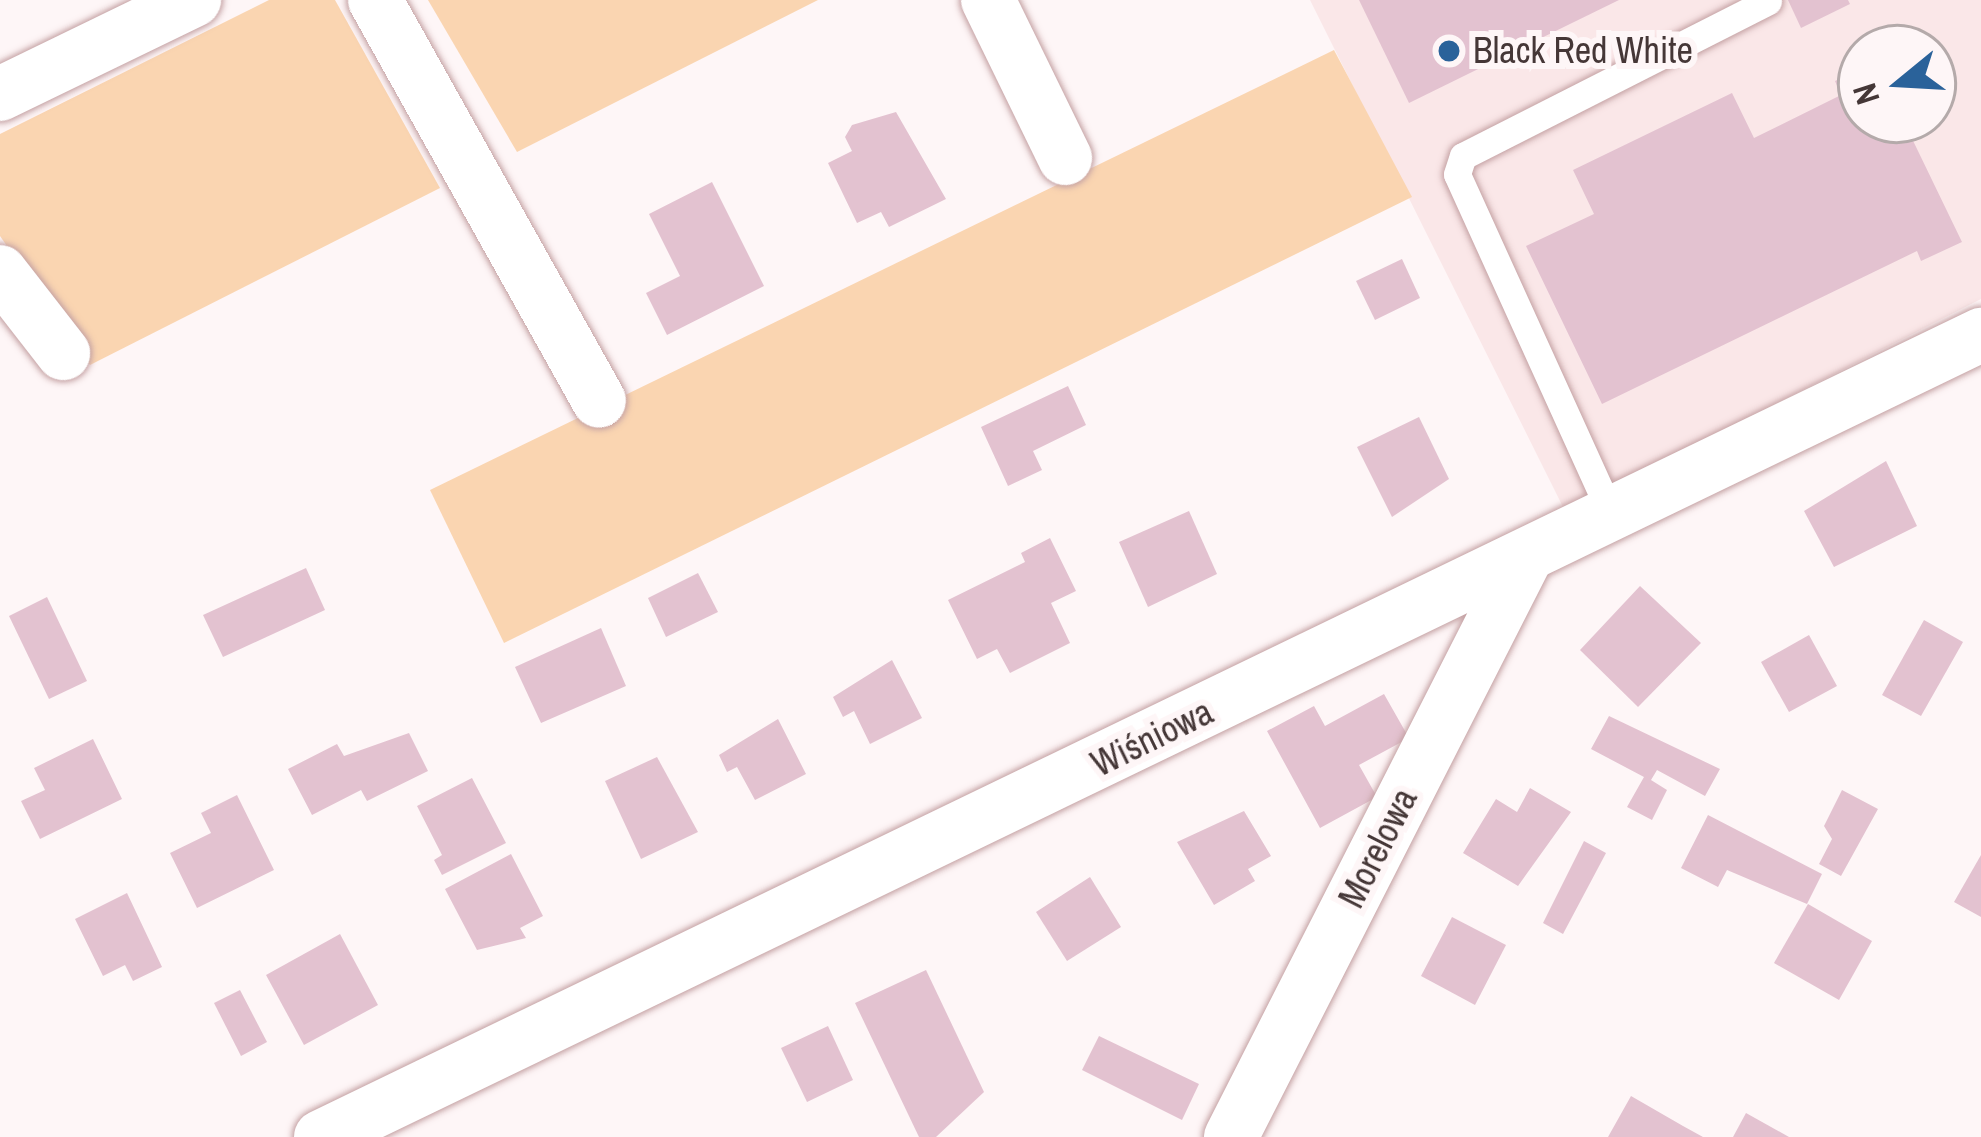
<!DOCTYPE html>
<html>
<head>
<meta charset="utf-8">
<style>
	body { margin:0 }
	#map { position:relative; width:1981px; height:1137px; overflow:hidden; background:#fef6f7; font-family:"Archivo Narrow",sans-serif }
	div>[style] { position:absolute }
	.built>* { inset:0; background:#fae7e8 }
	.green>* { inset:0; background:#fad5b1 }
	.building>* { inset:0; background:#e3c2d0 }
	.roads { filter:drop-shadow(0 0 3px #c4a1a3) drop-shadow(0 0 3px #c4a1a3) }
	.service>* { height:27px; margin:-13.5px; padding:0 13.5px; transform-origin:13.5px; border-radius:13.5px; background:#fff }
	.minor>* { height:54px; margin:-27px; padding:0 27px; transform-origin:27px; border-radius:27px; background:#fff }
	.dots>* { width:33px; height:33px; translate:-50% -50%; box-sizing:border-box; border:6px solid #fef6f7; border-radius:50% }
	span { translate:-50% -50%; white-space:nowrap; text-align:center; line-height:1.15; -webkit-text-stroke:12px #fef6f7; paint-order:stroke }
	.poi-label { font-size:36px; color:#453737 }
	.left { translate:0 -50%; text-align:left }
	.street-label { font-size:36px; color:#453737 }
	.north { position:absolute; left:1837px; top:24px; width:120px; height:120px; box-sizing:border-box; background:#fef6f7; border:3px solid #b4aaaa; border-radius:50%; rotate:252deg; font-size:33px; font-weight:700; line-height:48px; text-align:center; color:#453737 }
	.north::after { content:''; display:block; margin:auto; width:42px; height:54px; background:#2a629a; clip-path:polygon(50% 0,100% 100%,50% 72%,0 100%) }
</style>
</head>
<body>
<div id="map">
	<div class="built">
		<i style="clip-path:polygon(evenodd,1310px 0,1981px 0,1981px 299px,1565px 511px,1310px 0,1861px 48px,1933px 48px,1933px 120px,1861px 120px,1861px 48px)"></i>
	</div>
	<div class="green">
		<i style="clip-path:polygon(269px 0,335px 0,440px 188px,90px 365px,0 236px,0 134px)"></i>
		<i style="clip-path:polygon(428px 0,818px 0,517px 152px)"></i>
		<i style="clip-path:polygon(1334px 50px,1412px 197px,504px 643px,430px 490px)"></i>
	</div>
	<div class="building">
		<i style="clip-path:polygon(1359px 0,1619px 0,1409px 103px)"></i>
		<i style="clip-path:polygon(1788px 0,1848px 0,1850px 4px,1801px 28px)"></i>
		<i style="clip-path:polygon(1861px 69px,1861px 120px,1903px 120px,1962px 242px,1921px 261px,1917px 251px,1602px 404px,1526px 246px,1594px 214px,1573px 170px,1732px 93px,1754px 138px,1841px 95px,1835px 81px)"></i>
		<i style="clip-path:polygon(896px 112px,946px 199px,889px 227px,881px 212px,857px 223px,828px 163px,852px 151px,845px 137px,852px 125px)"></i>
		<i style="clip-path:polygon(712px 182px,764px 286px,667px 335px,646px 293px,680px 276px,649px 214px)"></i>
		<i style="clip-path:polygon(1402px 259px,1420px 298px,1375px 320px,1356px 281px)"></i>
		<i style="clip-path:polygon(1068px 386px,1086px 425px,1033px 451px,1042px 470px,1008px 486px,981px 427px)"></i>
		<i style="clip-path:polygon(1419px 417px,1449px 479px,1392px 517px,1357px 447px)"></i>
		<i style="clip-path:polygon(1886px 461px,1917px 526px,1834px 567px,1804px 511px)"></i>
		<i style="clip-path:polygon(1189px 511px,1217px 574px,1148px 607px,1119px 542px)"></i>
		<i style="clip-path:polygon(1050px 538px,1076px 591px,1051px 603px,1070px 643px,1010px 673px,997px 649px,977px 659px,948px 600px,1025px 562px,1021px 553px)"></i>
		<i style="clip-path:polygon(306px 568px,325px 610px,223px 657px,203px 615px)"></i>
		<i style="clip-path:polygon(698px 573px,718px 612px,666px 637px,648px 598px)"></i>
		<i style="clip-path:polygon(1640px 586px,1701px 643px,1638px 707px,1580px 650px)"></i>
		<i style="clip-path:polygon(47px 597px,87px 681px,49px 699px,9px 616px)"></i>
		<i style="clip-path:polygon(1924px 620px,1963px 642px,1921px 716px,1882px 695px)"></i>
		<i style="clip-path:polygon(601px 628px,626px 686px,541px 723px,515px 667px)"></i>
		<i style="clip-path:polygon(1809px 635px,1837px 686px,1789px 712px,1761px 662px)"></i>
		<i style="clip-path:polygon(892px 660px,922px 718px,870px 744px,854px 711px,843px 717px,833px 697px)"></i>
		<i style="clip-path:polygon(1384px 694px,1409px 738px,1359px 765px,1377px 797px,1320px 828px,1267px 731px,1314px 706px,1325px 726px)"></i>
		<i style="clip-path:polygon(1609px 716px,1720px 769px,1705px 796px,1657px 770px,1651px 780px,1667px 790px,1652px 820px,1627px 807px,1644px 777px,1591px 749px)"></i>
		<i style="clip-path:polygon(778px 719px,806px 774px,755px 800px,737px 767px,727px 772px,719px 755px)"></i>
		<i style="clip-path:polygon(409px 733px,428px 771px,367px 801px,361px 790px,312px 815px,288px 769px,337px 744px,344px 756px)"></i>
		<i style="clip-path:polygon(93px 739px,122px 799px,40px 839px,21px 801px,45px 790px,34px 768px)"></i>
		<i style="clip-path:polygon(657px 757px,698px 832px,641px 859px,605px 781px)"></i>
		<i style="clip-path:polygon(472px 778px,506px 843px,442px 875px,434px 860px,442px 855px,417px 806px)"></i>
		<i style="clip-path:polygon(1530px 788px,1571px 812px,1518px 886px,1463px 853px,1496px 799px,1517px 812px)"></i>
		<i style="clip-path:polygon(1842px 790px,1878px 809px,1841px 876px,1819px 864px,1832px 839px,1824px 826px)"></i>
		<i style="clip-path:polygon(237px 795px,274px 870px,197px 908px,170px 853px,211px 833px,201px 813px)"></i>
		<i style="clip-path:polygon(1244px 811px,1271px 856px,1248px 869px,1255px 881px,1214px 905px,1177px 842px)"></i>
		<i style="clip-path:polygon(1708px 815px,1822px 874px,1807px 904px,1727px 870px,1718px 887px,1681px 868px)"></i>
		<i style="clip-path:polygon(1584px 841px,1606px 853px,1563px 934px,1543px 923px)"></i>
		<i style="clip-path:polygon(511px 854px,543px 916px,520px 928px,526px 938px,477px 950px,445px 889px)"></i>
		<i style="clip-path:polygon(1981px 855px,1981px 917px,1954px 902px)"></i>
		<i style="clip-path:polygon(1090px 877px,1121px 927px,1067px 961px,1036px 912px)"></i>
		<i style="clip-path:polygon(127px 893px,162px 967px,133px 981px,125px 965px,103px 976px,75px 919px)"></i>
		<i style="clip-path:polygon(1808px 904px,1872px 941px,1839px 1000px,1774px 963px)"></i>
		<i style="clip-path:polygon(1452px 917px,1506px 945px,1475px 1005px,1421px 976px)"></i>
		<i style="clip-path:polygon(340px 934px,378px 1005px,304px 1045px,266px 975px)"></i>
		<i style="clip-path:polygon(926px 970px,984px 1092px,936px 1137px,919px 1137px,855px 1003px)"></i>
		<i style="clip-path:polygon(240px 990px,267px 1042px,241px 1056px,214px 1003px)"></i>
		<i style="clip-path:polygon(828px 1026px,853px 1080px,807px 1102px,781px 1048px)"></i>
		<i style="clip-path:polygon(1099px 1036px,1199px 1084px,1182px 1120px,1082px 1070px)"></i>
		<i style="clip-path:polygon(1631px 1096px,1683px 1126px,1703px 1137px,1608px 1137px)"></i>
		<i style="clip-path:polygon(1746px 1113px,1789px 1137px,1733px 1137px)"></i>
	</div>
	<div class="roads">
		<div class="service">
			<i style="left:1612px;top:516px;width:375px;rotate:-114.4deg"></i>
			<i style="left:1457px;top:174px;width:19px;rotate:-72deg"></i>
			<i style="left:1463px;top:156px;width:342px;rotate:-26.9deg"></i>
		</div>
		<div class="minor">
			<i style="left:375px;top:0;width:459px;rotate:60.8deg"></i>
			<i style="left:988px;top:0;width:176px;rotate:64deg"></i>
			<i style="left:0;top:94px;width:216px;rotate:-25.9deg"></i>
			<i style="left:0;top:272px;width:103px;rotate:52.1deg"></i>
			<i style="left:321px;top:1137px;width:1844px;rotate:-25.79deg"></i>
			<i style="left:1231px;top:1137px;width:648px;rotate:-63.04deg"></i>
		</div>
	</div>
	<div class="dots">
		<i style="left:1449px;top:51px;background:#2a629a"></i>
	</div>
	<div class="poi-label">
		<span class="left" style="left:1473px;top:51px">Black Red White</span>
	</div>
	<div class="street-label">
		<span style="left:1152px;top:738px;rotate:-26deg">Wiśniowa</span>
		<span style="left:1378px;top:848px;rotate:-63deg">Morelowa</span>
	</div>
	<div class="north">N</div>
</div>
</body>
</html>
